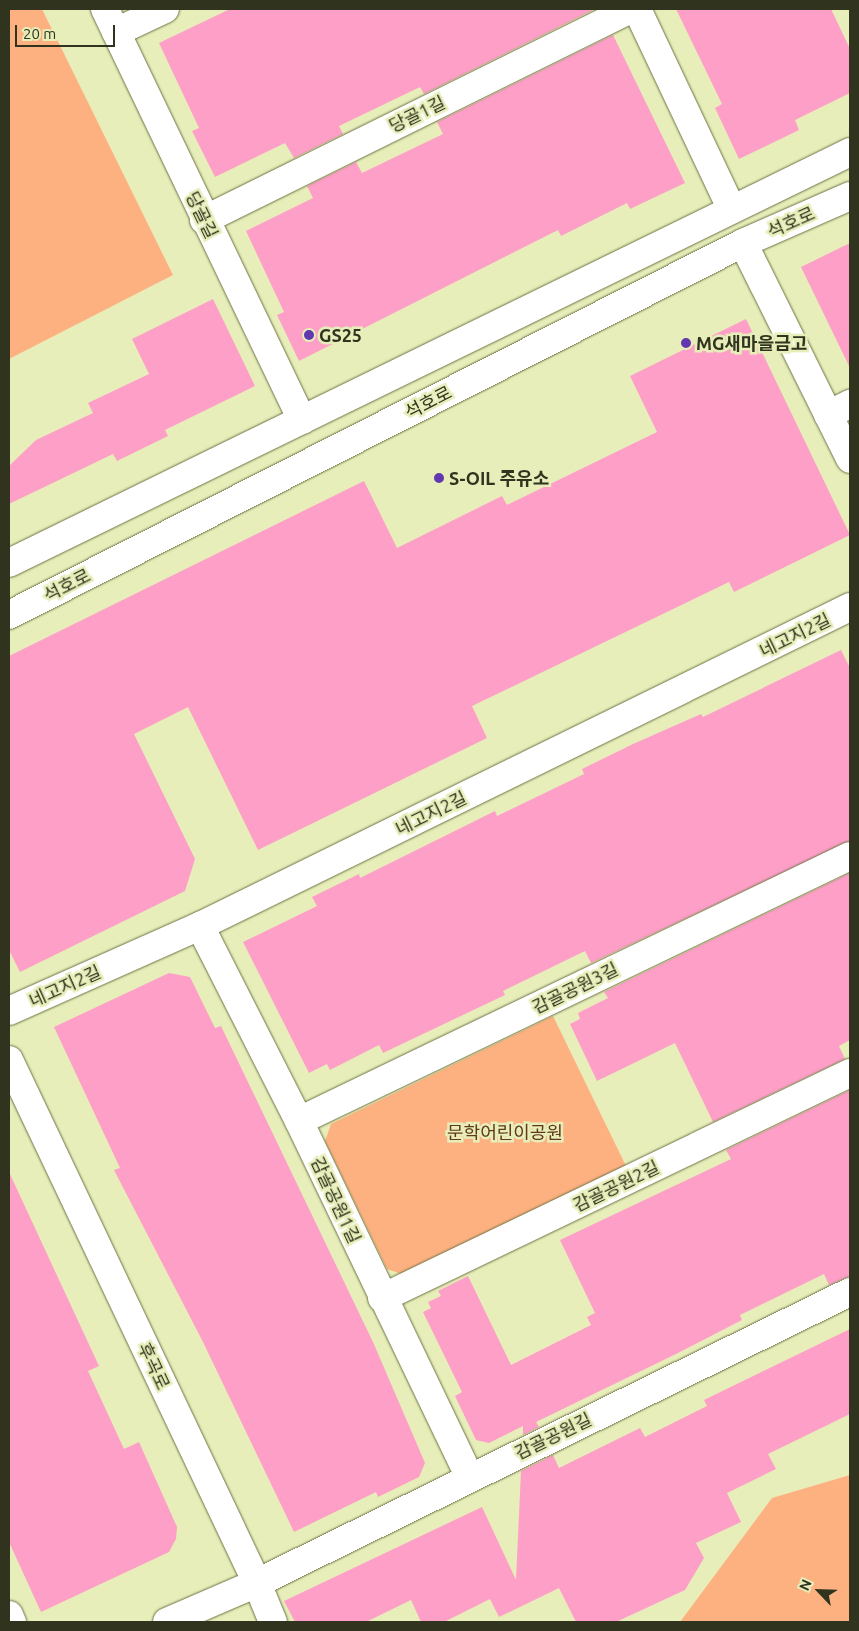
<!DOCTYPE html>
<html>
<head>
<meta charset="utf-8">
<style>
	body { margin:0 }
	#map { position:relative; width:859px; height:1631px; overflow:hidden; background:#e7eeba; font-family:Ubuntu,"Noto Sans KR",sans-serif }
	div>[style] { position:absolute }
	.green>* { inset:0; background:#feb180 }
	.building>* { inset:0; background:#fe9fc7 }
	.roads { filter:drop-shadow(0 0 1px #6d7243) drop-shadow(0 0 1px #6d7243) }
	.minor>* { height:28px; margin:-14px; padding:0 14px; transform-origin:14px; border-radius:14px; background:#fff }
	.tertiary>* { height:28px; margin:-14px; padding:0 14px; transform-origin:14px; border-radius:14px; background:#fff }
	.secondary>* { height:28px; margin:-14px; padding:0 14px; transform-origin:14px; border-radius:14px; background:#fff }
	.dots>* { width:14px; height:14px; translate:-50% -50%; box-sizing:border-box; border:2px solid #e7eeba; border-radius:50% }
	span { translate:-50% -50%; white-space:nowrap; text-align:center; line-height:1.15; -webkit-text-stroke:5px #e7eeba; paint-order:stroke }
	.street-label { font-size:18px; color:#30331e }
	.poi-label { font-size:18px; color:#30331e; font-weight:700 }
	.left { translate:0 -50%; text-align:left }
	.park-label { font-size:18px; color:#62381b }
	.frame { position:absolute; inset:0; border:10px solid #30331e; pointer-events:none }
	.north { position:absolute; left:794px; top:1566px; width:50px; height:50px; -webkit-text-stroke:4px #e7eeba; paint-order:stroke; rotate:294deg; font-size:14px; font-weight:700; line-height:20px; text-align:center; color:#30331e }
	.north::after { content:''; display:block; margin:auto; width:18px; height:22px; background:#30331e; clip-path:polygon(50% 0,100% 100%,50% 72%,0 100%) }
	.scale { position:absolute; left:15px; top:25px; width:100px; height:22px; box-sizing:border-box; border:2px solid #30331e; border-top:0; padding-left:6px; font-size:15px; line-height:18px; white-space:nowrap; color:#30331e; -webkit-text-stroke:4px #e7eeba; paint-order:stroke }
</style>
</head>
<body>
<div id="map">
	<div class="green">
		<i style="clip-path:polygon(9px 9px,42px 9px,173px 275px,9px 359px)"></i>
		<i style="clip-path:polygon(553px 1016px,626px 1166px,404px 1275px,387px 1269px,325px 1141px,331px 1124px)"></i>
		<i style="clip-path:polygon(850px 1475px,850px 1622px,680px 1622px,772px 1498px)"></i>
	</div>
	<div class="building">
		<i style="clip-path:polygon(230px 9px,595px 9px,424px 94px,420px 87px,339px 126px,343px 134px,294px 158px,285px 143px,215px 177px,192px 131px,199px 128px,159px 43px)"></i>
		<i style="clip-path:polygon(676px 9px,831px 9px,850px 49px,850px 93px,795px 120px,799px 130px,739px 159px,715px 108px,722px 104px)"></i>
		<i style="clip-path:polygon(613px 35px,685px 183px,630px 209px,627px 203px,561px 236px,558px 230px,299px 361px,277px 315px,284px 312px,246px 231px,313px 198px,307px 186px,356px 162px,362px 173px,443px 134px,437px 122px)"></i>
		<i style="clip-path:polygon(850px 243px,850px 368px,801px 267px)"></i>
		<i style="clip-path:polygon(213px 299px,255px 386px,165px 430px,168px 436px,117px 461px,113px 454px,9px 504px,9px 466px,36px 440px,93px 413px,88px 403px,149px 374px,132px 339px)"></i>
		<i style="clip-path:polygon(746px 319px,850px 535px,734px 592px,729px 582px,472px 706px,487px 738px,258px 850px,188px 707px,134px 734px,195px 859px,185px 891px,20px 972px,9px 950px,9px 656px,364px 481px,397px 548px,502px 496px,507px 505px,657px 432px,630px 376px)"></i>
		<i style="clip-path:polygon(841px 650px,850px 668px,850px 841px,591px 963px,585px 951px,503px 991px,505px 995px,383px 1053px,379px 1045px,330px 1070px,327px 1064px,309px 1073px,243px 942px,317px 906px,312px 897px,359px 874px,360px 878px,495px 811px,497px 816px,584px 774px,582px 769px,633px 744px,701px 714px,703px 717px)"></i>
		<i style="clip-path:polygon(850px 873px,850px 1040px,839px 1046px,845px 1059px,713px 1122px,675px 1043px,597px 1081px,570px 1024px,580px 1019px,578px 1013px,608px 998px,604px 992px)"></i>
		<i style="clip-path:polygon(169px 973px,190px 977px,215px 1028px,221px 1026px,373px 1342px,425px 1463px,419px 1477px,378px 1497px,376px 1492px,294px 1532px,203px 1342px,114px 1170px,120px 1168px,54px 1027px)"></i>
		<i style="clip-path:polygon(850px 1090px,850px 1276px,829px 1285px,824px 1274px,740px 1315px,742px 1320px,676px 1354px,536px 1422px,539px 1427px,523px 1435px,523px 1426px,489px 1443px,476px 1440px,455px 1396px,462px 1392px,423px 1312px,431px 1308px,428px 1302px,441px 1296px,438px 1291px,468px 1276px,511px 1365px,591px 1325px,587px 1317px,595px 1313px,560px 1240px,731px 1159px,726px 1150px)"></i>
		<i style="clip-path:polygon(9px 1172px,99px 1366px,88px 1371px,124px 1449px,139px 1442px,177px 1527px,176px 1539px,169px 1552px,41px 1612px,9px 1542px)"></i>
		<i style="clip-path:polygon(850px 1329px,850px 1414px,768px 1454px,776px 1469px,727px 1493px,741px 1522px,696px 1543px,704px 1558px,685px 1590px,616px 1622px,576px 1622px,559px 1588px,499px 1617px,490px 1599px,444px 1622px,421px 1622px,411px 1600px,366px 1622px,295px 1622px,284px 1601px,482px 1507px,516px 1580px,521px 1471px,553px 1455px,559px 1468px,640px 1428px,645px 1437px,707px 1406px,704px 1400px)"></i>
	</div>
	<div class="roads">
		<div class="minor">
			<i style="left:105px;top:9px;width:456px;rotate:64.4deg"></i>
			<i style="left:637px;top:9px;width:220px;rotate:64.7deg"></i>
			<i style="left:116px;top:32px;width:54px;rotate:-25.1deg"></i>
			<i style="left:204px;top:220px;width:475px;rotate:-26.3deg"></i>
			<i style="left:743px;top:243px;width:241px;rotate:63.6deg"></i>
			<i style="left:828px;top:415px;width:25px;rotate:-27deg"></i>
			<i style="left:200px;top:926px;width:219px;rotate:63.1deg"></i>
			<i style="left:299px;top:1121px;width:394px;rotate:64.4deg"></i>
			<i style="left:9px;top:1011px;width:209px;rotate:-24deg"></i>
			<i style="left:200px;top:926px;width:724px;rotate:-26.14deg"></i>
			<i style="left:299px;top:1121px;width:611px;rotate:-25.68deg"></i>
			<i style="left:382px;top:1298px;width:519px;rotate:-25.68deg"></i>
			<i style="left:9px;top:1615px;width:8px;rotate:67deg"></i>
			<i style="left:273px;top:1622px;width:42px;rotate:-112.3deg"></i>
			<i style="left:257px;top:1583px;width:661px;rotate:-26.14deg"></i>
		</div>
		<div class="tertiary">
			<i style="left:9px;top:1060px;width:579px;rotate:64.63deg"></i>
			<i style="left:257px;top:1583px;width:98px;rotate:156.6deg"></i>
		</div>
		<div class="secondary">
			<i style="left:9px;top:563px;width:936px;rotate:-26.04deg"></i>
			<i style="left:9px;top:615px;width:823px;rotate:-26.88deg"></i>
			<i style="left:743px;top:243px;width:117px;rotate:-23.7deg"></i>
		</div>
	</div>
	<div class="dots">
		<i style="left:309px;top:335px;background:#6138b0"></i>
		<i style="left:686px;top:343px;background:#6138b0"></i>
		<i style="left:439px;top:478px;background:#6138b0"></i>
	</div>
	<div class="street-label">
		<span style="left:417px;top:114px;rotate:-26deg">당골1길</span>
		<span style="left:202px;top:215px;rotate:64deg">당골길</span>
		<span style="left:791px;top:222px;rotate:-24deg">석호로</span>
		<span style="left:428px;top:402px;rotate:-27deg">석호로</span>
		<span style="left:67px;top:585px;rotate:-27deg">석호로</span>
		<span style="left:795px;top:635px;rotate:-26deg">네고지2길</span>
		<span style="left:431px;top:813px;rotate:-26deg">네고지2길</span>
		<span style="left:65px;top:986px;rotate:-24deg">네고지2길</span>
		<span style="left:575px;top:988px;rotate:-26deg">감골공원3길</span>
		<span style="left:616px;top:1186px;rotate:-26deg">감골공원2길</span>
		<span style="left:336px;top:1200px;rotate:65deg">감골공원1길</span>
		<span style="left:154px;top:1366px;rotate:65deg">후곡로</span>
		<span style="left:553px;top:1436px;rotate:-26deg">감골공원길</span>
	</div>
	<div class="poi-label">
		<span class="left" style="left:319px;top:335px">GS25</span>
		<span class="left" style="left:696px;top:343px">MG새마을금고</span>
		<span class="left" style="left:449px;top:478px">S-OIL 주유소</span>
	</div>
	<div class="park-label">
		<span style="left:505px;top:1132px">문학어린이공원</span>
	</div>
	<div class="frame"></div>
	<div class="north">N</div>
	<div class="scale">20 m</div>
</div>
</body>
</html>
